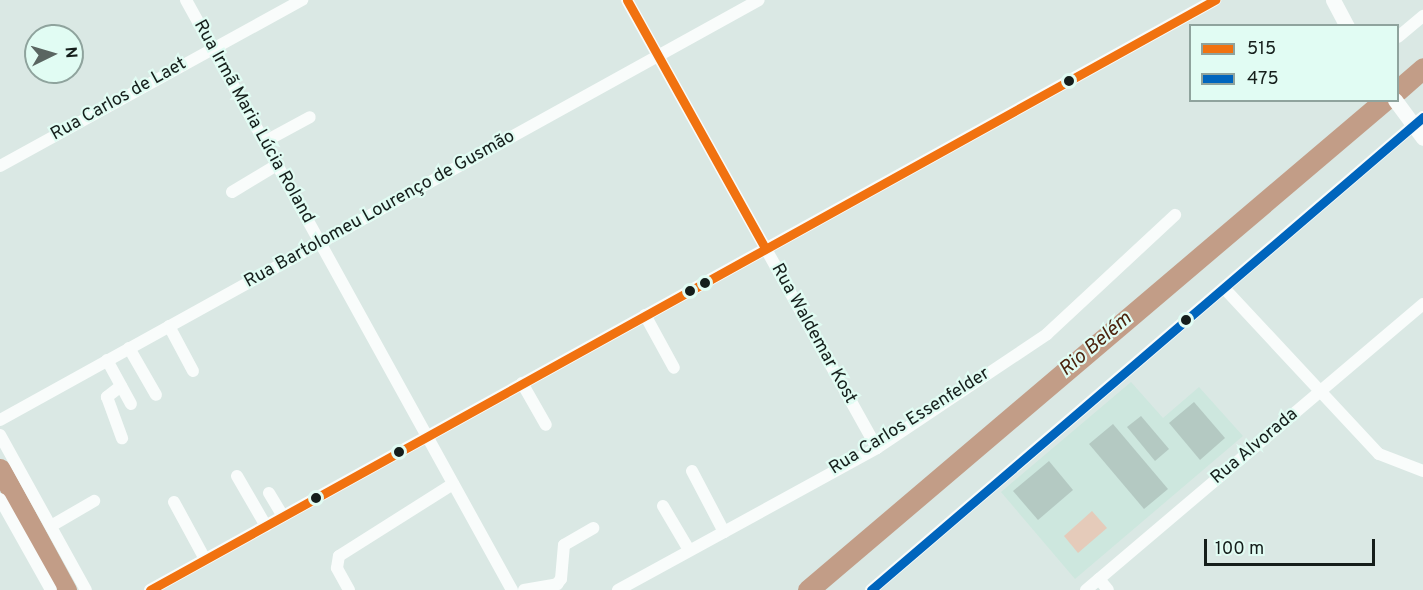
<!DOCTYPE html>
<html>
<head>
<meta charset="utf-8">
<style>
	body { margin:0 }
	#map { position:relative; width:1423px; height:590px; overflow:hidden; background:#dae8e4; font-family:Overpass,sans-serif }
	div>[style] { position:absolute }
	.built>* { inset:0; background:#cde7de }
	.green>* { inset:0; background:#e5cbba }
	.river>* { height:21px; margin:-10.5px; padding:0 10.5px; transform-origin:10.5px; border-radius:10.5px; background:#c29d87 }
	.building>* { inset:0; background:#b4c9c2 }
	.minor>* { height:12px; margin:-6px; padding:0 6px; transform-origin:6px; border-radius:6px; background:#f9fcfb }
	.major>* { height:15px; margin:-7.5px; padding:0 7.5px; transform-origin:7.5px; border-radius:7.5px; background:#f9fcfb }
	.bus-1>* { height:9px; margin:-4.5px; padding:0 4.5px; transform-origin:4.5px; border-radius:4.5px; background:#f17210 }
	.bus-2>* { height:9px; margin:-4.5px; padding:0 4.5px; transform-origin:4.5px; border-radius:4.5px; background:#0065bd }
	.dots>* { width:16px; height:16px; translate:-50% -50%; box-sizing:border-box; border:3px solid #e1fcf3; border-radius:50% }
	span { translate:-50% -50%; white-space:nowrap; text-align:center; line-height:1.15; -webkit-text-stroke:4.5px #e1fcf3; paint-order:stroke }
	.street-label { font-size:18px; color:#151e1b }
	.water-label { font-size:20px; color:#4b230d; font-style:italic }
	.legend { position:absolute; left:1189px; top:24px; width:210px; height:78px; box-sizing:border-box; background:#e1fcf3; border:2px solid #8fa39d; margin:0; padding:8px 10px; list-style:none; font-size:18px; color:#151e1b }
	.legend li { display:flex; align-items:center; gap:12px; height:30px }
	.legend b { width:30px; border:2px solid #8fa39d }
	.north { position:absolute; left:24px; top:24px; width:60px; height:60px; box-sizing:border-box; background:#e1fcf3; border:2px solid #8fa39d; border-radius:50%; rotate:85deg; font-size:16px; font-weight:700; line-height:24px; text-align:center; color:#151e1b }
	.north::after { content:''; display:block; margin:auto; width:21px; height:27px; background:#5a6561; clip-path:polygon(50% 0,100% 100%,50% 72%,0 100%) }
	.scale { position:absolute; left:1204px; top:539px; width:171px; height:27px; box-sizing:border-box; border:3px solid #151e1b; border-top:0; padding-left:8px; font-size:18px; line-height:21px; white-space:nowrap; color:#151e1b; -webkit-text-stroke:4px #e1fcf3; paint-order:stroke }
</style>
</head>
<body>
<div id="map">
	<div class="built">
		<i style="clip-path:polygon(1131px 382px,1163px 418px,1199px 387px,1243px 436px,1075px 579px,1001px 492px)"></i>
	</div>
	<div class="green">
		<i style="clip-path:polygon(1092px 511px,1107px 528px,1078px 553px,1064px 536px)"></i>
	</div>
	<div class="river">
		<i style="left:1398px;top:90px;width:33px;rotate:-41deg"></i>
		<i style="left:0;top:469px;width:138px;rotate:61.4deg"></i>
		<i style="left:808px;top:590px;width:757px;rotate:-40.34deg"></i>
	</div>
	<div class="building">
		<i style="clip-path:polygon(1194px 402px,1225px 438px,1200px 460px,1169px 423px)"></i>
		<i style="clip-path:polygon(1141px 416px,1169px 449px,1155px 461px,1127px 427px)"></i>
		<i style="clip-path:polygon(1113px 424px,1168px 489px,1144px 509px,1089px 444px)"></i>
		<i style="clip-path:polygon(1049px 461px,1073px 490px,1038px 520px,1013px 491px)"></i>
	</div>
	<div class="minor">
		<i style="left:186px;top:0;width:674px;rotate:61.08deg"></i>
		<i style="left:627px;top:0;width:513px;rotate:60.84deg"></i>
		<i style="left:1398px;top:37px;width:33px;rotate:-40deg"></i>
		<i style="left:264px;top:142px;width:52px;rotate:-28.5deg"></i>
		<i style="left:0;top:166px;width:345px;rotate:-28.8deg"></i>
		<i style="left:232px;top:192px;width:52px;rotate:-31deg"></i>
		<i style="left:1224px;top:288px;width:227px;rotate:47deg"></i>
		<i style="left:1379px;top:454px;width:47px;rotate:21.1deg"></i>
		<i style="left:645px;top:315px;width:60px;rotate:61.3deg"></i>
		<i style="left:169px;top:326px;width:51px;rotate:61.9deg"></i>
		<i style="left:129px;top:348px;width:54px;rotate:60.1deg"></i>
		<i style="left:107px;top:360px;width:50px;rotate:61.4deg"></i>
		<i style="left:522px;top:383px;width:48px;rotate:60.3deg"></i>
		<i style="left:121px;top:386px;width:18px;rotate:142deg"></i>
		<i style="left:107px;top:397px;width:44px;rotate:69.9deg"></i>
		<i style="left:0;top:420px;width:867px;rotate:-28.96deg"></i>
		<i style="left:0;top:435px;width:177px;rotate:61deg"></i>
		<i style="left:692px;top:471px;width:69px;rotate:62.3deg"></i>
		<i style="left:237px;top:476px;width:58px;rotate:59.9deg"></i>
		<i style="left:269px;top:493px;width:27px;rotate:59deg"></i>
		<i style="left:0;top:499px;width:104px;rotate:60.7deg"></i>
		<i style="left:174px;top:502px;width:65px;rotate:61.5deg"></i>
		<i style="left:663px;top:506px;width:51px;rotate:59.4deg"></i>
		<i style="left:51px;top:526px;width:50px;rotate:-30.2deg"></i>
		<i style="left:1099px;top:579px;width:14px;rotate:51deg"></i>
		<i style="left:150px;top:590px;width:1218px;rotate:-28.99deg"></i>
		<i style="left:349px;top:590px;width:25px;rotate:-119deg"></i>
		<i style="left:337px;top:568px;width:12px;rotate:-81deg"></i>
		<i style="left:339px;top:556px;width:135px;rotate:-32.3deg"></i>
		<i style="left:524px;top:590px;width:34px;rotate:-10deg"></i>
		<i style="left:557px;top:584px;width:6px;rotate:-51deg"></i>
		<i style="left:561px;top:579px;width:34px;rotate:-85deg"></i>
		<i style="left:564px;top:545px;width:34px;rotate:-30deg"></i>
		<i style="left:618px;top:590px;width:295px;rotate:-28.7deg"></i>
		<i style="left:877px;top:448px;width:205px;rotate:-33.8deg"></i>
		<i style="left:1047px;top:334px;width:175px;rotate:-42.9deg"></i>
		<i style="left:871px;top:590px;width:727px;rotate:-40.59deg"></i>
		<i style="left:1086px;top:590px;width:442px;rotate:-40.3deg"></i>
	</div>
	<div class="major">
		<i style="left:1333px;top:0;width:30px;rotate:62deg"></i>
		<i style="left:1395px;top:100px;width:47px;rotate:53.6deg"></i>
	</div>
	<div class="bus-1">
		<i style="left:627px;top:0;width:284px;rotate:60.9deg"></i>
		<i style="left:150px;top:590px;width:1218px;rotate:-28.99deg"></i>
	</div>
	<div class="bus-2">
		<i style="left:871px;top:590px;width:727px;rotate:-40.59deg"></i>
	</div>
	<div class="dots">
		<i style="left:1069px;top:81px;background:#151e1b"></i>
		<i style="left:705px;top:283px;background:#151e1b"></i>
		<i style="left:690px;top:291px;background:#151e1b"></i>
		<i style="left:1186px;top:320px;background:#151e1b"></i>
		<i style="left:399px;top:452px;background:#151e1b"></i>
		<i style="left:316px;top:498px;background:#151e1b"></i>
	</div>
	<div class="street-label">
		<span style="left:119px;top:100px;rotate:-29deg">Rua Carlos de Laet</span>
		<span style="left:253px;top:122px;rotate:61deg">Rua Irmã Maria Lúcia Roland</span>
		<span style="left:380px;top:210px;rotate:-29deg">Rua Bartolomeu Lourenço de Gusmão</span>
		<span style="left:813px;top:334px;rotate:61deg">Rua Waldemar Kost</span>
		<span style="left:910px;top:422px;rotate:-32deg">Rua Carlos Essenfelder</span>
		<span style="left:1255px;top:447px;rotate:-40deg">Rua Alvorada</span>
	</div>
	<div class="water-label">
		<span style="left:1096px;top:345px;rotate:-40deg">Rio Belém</span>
	</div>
	<ul class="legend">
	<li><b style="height:8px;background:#f17210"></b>515</li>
	<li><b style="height:8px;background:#0065bd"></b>475</li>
	</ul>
	<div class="north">N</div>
	<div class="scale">100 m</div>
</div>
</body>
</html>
